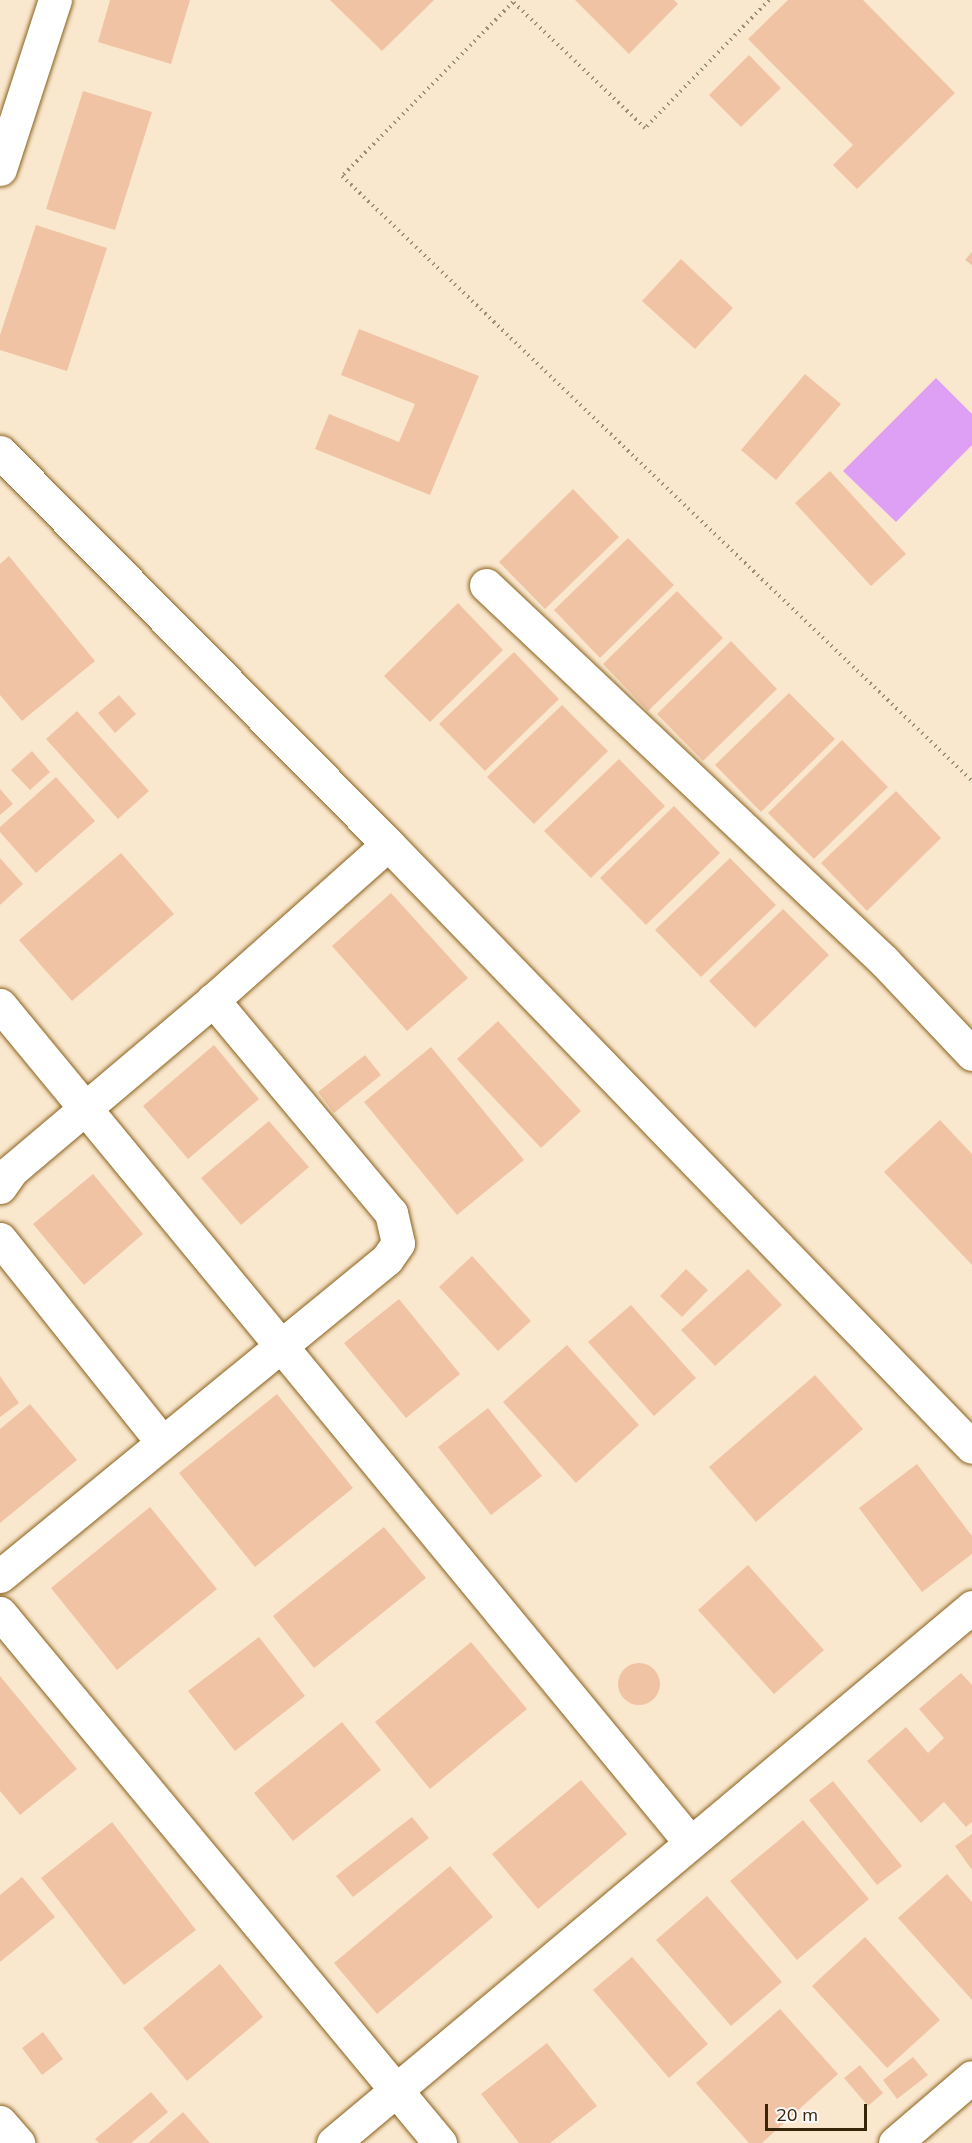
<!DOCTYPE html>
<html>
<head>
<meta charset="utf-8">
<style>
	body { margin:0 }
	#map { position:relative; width:972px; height:2143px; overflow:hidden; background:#fae8ce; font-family:Mulish,sans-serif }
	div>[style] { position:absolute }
	.water>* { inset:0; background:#dda0f5 }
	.building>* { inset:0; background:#f0c3a4 }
	.round { border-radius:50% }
	.path>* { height:4px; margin-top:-2px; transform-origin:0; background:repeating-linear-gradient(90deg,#9e8d72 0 1.5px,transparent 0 6px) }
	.roads { filter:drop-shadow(0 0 2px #8a611c) drop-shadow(0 0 2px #8a611c) }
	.minor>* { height:33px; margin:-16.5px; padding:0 16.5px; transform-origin:16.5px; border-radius:16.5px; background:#fff }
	span { translate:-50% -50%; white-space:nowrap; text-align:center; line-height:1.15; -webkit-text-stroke:5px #f8f8f8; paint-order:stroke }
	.scale { position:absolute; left:765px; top:2104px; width:102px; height:27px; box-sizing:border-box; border:3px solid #362509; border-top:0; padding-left:8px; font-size:18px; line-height:21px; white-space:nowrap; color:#362509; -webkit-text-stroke:4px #f8f8f8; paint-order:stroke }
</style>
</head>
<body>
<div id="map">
	<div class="water">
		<i style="clip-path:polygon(936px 378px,972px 414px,972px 445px,896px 522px,843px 471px)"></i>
	</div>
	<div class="building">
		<i style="clip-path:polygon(110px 0,190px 0,171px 64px,98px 42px)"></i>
		<i style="clip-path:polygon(330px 0,434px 0,382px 51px)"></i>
		<i style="clip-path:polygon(575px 0,674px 0,678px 4px,629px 54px)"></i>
		<i style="clip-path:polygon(788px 0,863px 0,955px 93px,857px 189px,833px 165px,853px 145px,748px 39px)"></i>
		<i style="clip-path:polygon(749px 55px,781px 88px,741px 127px,709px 95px)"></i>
		<i style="clip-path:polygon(83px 91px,152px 112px,115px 230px,46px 209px)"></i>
		<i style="clip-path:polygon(36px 225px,107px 248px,67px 371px,0 350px,0 335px)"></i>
		<i style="clip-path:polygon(972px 252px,972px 265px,965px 260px)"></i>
		<i style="clip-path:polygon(681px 259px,733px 308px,695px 349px,642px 301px)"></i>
		<i style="clip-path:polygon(359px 329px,479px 376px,430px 495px,315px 449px,329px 414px,399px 442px,415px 404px,341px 375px)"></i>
		<i style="clip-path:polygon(805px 374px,841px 404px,776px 480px,741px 450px)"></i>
		<i style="clip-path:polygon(830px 471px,906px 554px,871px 586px,795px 503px)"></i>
		<i style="clip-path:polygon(573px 489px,619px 537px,545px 609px,499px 562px)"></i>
		<i style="clip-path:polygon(628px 538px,674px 585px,600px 658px,554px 610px)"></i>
		<i style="clip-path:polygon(9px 556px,95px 661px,22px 721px,0 695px,0 564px)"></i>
		<i style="clip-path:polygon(677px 591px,723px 638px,648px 711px,603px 664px)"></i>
		<i style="clip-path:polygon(458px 603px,503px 650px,430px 722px,384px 676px)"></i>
		<i style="clip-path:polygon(731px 641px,777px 689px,703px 761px,657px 714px)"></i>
		<i style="clip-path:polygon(514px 652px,559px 699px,485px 771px,439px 724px)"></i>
		<i style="clip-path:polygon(789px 693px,835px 739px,761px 812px,715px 765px)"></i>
		<i style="clip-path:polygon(119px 695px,136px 714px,115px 733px,98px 713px)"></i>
		<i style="clip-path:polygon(562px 705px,608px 751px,534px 824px,487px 777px)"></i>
		<i style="clip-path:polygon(77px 711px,149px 791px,118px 819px,46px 739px)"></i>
		<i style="clip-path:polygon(842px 740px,888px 787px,814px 859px,768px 813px)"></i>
		<i style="clip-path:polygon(32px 751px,50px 772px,30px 790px,11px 770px)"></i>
		<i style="clip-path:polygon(619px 759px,665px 806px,591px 878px,544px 831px)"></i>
		<i style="clip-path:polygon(56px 777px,95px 821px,36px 873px,0 832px,0 827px)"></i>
		<i style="clip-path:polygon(0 789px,13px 804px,0 815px)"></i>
		<i style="clip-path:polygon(896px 791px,941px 838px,867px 911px,821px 863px)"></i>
		<i style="clip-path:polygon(674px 806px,720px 853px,646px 925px,600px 878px)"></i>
		<i style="clip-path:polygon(121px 853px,174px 914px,72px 1001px,19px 940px)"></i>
		<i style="clip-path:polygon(0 858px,23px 884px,0 905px)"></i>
		<i style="clip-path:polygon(730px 858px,776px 905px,701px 977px,655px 930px)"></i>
		<i style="clip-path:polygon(391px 893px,468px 978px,407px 1031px,332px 946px)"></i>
		<i style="clip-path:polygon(783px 909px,829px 955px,755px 1028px,709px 981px)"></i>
		<i style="clip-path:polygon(498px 1021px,581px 1111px,541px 1148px,457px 1059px)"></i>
		<i style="clip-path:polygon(214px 1045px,259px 1099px,188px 1159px,143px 1106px)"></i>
		<i style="clip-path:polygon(431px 1047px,524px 1160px,457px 1215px,364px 1102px)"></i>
		<i style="clip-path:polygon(365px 1055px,381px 1075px,334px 1113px,318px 1092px)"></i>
		<i style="clip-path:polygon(940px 1120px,972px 1154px,972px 1265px,884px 1172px)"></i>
		<i style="clip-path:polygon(269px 1121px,309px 1167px,241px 1225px,201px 1178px)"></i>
		<i style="clip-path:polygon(93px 1174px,143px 1234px,84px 1285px,33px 1224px)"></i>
		<i style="clip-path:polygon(472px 1256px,531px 1321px,498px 1351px,439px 1287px)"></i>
		<i style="clip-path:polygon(686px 1269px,708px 1290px,682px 1317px,660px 1296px)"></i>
		<i style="clip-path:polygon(748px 1269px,782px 1305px,715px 1366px,681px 1330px)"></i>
		<i style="clip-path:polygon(399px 1299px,460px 1374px,406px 1418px,344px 1343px)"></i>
		<i style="clip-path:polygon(631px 1305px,696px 1378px,654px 1416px,588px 1342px)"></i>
		<i style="clip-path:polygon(567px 1345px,639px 1425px,576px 1483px,503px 1402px)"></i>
		<i style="clip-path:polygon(815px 1375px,863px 1429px,756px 1522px,709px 1467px)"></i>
		<i style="clip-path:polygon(0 1376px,19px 1403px,0 1417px)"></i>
		<i style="clip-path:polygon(277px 1394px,353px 1488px,255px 1567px,179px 1473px)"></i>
		<i style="clip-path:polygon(30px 1404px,77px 1460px,0 1523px,0 1429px)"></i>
		<i style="clip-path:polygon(488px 1408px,542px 1476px,491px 1515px,438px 1447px)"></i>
		<i style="clip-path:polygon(917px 1464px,972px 1536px,972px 1554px,922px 1592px,859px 1508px)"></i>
		<i style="clip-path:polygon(150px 1507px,217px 1589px,117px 1670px,51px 1588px)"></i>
		<i style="clip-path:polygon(384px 1527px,426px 1578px,314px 1668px,273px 1616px)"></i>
		<i style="clip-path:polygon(748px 1565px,824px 1650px,774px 1694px,698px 1610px)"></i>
		<i style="clip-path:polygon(259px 1637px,305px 1696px,235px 1751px,188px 1691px)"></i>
		<i style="clip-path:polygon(471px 1642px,527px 1709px,430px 1789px,375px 1722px)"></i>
		<i class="round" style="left:618px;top:1663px;width:42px;height:42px"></i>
		<i style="clip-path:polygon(961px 1673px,972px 1685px,972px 1822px,966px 1827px,944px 1802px,921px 1823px,867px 1761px,906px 1727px,928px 1753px,944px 1738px,919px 1709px)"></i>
		<i style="clip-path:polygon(0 1676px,77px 1769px,20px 1815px,0 1791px)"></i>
		<i style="clip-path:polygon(342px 1722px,381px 1770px,293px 1841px,254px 1793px)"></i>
		<i style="clip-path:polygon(581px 1780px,627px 1834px,538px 1909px,492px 1854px)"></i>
		<i style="clip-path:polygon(833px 1781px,902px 1866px,877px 1885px,809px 1800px)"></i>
		<i style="clip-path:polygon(412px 1817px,429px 1838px,353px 1897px,336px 1876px)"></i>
		<i style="clip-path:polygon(803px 1820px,869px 1899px,797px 1960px,730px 1881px)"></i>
		<i style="clip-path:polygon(112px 1822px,196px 1930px,124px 1985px,41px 1878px)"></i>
		<i style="clip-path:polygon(972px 1834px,972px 1870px,955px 1846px)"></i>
		<i style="clip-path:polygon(450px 1866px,493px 1917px,377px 2014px,334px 1963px)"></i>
		<i style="clip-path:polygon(947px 1874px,972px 1902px,972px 2000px,898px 1918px)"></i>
		<i style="clip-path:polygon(22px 1877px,55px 1917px,0 1962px,0 1895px)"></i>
		<i style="clip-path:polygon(707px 1896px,782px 1982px,731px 2026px,656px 1940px)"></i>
		<i style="clip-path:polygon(865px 1937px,940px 2020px,887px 2068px,812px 1986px)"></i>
		<i style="clip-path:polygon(632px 1957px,708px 2044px,669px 2078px,593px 1990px)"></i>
		<i style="clip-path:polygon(220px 1964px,263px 2017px,187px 2081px,143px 2028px)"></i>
		<i style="clip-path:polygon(780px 2009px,838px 2074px,762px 2143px,749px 2143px,696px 2083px)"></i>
		<i style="clip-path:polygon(43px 2032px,63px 2059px,42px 2075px,22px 2048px)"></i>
		<i style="clip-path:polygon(547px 2043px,597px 2106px,550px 2143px,519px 2143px,481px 2094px)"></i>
		<i style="clip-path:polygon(913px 2057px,928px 2075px,897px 2099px,883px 2080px)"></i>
		<i style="clip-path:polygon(860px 2065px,883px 2093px,868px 2106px,844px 2078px)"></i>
		<i style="clip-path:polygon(151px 2092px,168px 2112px,131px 2143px,99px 2143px,95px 2139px)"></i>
		<i style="clip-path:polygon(183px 2112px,210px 2143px,148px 2143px)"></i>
	</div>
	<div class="path">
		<i style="left:769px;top:0;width:178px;rotate:134.1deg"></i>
		<i style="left:645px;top:128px;width:182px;rotate:-136.3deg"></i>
		<i style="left:513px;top:2px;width:244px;rotate:134.5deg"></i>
		<i style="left:342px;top:176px;width:873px;rotate:43.84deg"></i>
	</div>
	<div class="roads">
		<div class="minor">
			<i style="left:0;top:169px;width:178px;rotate:-72deg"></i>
			<i style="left:0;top:452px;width:552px;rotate:45.29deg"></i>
			<i style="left:388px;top:844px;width:839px;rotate:45.92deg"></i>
			<i style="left:486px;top:585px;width:548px;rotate:43.37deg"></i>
			<i style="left:884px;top:961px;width:128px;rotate:46.6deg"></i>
			<i style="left:0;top:1005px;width:1085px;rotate:50.5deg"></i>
			<i style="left:0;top:1187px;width:19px;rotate:-55deg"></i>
			<i style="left:11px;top:1171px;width:265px;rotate:-40.2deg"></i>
			<i style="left:213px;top:1000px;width:234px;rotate:-41.7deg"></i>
			<i style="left:0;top:1239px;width:260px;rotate:51.4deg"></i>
			<i style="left:0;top:1576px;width:500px;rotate:-39.32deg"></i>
			<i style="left:387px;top:1259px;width:19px;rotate:-55deg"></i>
			<i style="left:398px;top:1243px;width:31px;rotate:-103deg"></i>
			<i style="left:391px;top:1213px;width:278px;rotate:-129.9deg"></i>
			<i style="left:0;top:1613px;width:689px;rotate:50.3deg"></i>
			<i style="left:0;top:2122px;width:28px;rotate:49deg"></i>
			<i style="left:333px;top:2143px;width:834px;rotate:-39.99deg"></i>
			<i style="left:895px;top:2143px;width:101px;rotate:-40.6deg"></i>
		</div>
	</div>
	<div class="scale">20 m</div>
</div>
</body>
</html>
